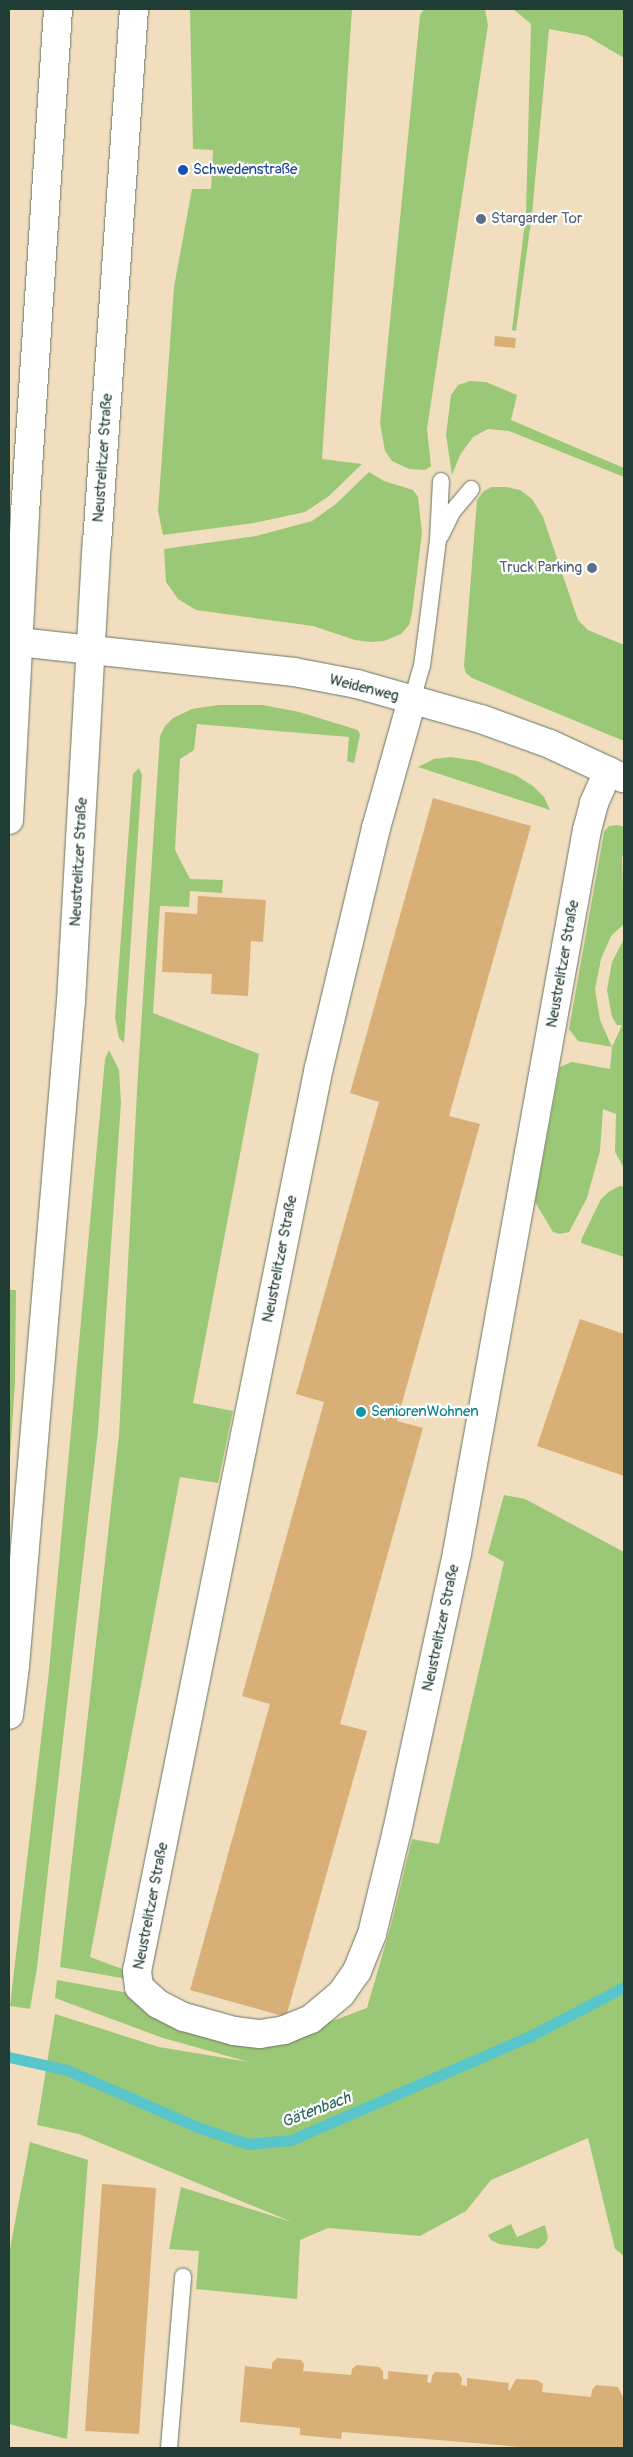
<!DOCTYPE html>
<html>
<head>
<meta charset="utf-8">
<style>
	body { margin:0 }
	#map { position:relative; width:633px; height:2457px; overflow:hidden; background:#f1debf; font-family:Pangolin,sans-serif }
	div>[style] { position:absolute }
	.green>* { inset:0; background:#9bc876 }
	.stream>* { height:11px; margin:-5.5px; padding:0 5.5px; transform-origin:5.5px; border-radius:5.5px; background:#58c5cb }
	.building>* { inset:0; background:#d8af76 }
	.roads { filter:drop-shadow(0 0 1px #687565) drop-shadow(0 0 1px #687565) }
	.service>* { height:16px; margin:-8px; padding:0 8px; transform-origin:8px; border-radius:8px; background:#fff }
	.minor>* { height:28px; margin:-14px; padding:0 14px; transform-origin:14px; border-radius:14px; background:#fff }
	.secondary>* { height:28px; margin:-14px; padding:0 14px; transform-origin:14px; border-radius:14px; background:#fff }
	.dots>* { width:14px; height:14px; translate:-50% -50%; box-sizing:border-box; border:2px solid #fff; border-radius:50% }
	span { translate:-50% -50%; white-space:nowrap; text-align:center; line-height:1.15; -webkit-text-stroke:4.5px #fff; paint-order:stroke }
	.transit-label { font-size:15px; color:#164399 }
	.left { translate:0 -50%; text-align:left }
	.service-label { font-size:15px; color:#4e5e75 }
	.right { translate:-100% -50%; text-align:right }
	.street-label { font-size:15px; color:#1f3d34 }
	.culture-label { font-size:15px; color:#0d838f }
	.water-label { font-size:16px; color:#306661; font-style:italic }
	.frame { position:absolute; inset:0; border:10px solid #1f3d34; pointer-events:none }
</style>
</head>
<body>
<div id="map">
	<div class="green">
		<i style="clip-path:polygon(190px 9px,352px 9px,322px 459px,362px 464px,329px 496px,305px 512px,254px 523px,163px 535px,158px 511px,174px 287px,192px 189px,211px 189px,213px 150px,193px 149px)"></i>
		<i style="clip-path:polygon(424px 9px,485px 9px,488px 25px,427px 429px,431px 466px,425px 470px,409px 469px,392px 461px,385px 451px,380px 423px,420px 15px)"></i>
		<i style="clip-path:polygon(513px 9px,624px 9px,624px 58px,587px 36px,549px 29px,532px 214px,516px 331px,512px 330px,526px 213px,531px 24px)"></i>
		<i style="clip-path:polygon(470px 381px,486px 382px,517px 395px,511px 420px,624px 468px,624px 477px,509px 431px,488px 429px,473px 437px,460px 455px,452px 475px,446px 435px,451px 395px,458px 385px)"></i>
		<i style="clip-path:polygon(369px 472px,384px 481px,413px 490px,418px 497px,422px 533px,412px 613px,409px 625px,401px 634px,384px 641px,371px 642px,355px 640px,313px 626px,196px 610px,178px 599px,166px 582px,164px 549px,256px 536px,312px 521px,336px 504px)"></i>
		<i style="clip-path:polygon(492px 487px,506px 487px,520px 490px,532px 499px,543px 517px,578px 620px,588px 630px,624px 645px,624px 741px,472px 678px,466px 673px,464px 666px,477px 500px,484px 491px)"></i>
		<i style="clip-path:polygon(219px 705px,263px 705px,299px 712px,358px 730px,360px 735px,354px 763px,347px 761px,349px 737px,197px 724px,194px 750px,180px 759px,175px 850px,190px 879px,223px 880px,222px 893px,190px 891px,189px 907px,160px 906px,153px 1013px,259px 1054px,193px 1403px,233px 1411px,218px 1483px,180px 1477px,90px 1957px,125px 1970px,127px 1979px,60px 1967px,119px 1435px,138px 1073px,160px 736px,165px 726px,173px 718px,192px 709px)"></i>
		<i style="clip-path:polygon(451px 757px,477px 761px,515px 775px,533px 786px,544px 797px,550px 810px,418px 767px,434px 759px)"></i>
		<i style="clip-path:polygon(139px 768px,142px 775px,124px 1043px,119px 1038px,115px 1018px,133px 774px)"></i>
		<i style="clip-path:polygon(618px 825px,624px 827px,624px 852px,622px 857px,624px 924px,611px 936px,601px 959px,595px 989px,600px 1020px,612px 1047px,622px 1025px,617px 1025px,612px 1017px,607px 990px,612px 962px,624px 939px,624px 1168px,615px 1152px,616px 1114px,603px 1109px,600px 1151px,587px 1198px,569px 1232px,560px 1234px,553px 1232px,535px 1202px,560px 1067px,572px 1062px,610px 1069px,612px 1047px,578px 1041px,569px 1029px,604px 832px,609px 826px)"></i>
		<i style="clip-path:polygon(109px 1050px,119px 1070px,121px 1103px,98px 1431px,37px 1968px,30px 2009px,10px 2006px,49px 1671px,105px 1059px)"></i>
		<i style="clip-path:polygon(620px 1186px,624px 1187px,624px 1257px,581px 1243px,582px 1238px,601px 1199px,610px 1191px)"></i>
		<i style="clip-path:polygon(9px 1290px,16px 1290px,15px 1381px,9px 1473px)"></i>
		<i style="clip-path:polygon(504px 1495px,525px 1499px,624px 1552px,624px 2256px,615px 2249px,588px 2138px,491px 2180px,466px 2211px,420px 2236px,328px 2228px,300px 2240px,297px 2299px,196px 2289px,199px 2251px,169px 2249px,181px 2187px,292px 2222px,79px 2134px,37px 2125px,55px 2014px,159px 2047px,249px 2062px,163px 2038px,55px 1998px,57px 1980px,134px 1994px,179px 2030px,260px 2048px,367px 2008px,390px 1929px,412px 1839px,439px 1844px,504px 1562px,488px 1553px)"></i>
		<i style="clip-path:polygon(30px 2142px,88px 2160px,67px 2439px,9px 2424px,9px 2254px)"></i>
		<i style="clip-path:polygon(511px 2224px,517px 2237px,545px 2225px,548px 2238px,545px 2244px,538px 2249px,499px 2244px,491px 2240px,488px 2235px)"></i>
	</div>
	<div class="stream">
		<i style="left:9px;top:2057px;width:59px;rotate:12.6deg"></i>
		<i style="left:67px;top:2070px;width:145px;rotate:23.6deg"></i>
		<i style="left:200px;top:2128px;width:51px;rotate:18.4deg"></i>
		<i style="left:248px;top:2144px;width:43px;rotate:-5.3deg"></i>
		<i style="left:291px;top:2140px;width:263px;rotate:-23.5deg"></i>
		<i style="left:532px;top:2035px;width:104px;rotate:-27.6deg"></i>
	</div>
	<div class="building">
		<i style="clip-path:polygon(495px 336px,516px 338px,515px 348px,494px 346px)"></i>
		<i style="clip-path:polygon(433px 798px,531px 826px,449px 1116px,480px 1124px,397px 1421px,423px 1428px,340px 1724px,367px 1731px,286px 2017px,190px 1990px,270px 1704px,242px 1696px,324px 1402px,296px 1394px,379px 1102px,350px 1093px)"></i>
		<i style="clip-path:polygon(198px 896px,266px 900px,263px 942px,251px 941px,248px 996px,211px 994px,212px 974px,162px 972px,165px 912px,197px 914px)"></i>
		<i style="clip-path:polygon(580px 1319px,624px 1334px,624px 1476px,537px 1446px)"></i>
		<i style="clip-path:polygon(102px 2184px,156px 2188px,139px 2434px,85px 2431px)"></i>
		<i style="clip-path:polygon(277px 2358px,301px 2360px,304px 2364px,303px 2371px,351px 2375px,352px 2369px,357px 2365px,379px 2367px,383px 2371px,383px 2379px,388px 2379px,388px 2371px,428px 2375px,427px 2382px,431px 2383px,432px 2376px,435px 2372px,458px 2373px,462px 2378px,461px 2385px,467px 2386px,467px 2378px,509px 2383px,508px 2390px,510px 2390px,516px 2379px,537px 2380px,543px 2384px,542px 2392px,591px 2397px,592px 2390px,596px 2385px,618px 2387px,624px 2399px,624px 2448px,533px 2448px,342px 2432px,341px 2439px,300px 2435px,300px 2428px,240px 2422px,245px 2366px,272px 2369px,272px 2363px)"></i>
	</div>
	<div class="roads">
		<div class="service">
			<i style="left:441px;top:535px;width:25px;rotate:-64deg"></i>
			<i style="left:452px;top:512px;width:30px;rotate:-50deg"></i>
			<i style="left:412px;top:700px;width:35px;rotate:-74deg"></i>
			<i style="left:422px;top:666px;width:46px;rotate:-82.6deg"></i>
			<i style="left:428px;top:620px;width:81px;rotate:-82.9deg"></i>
			<i style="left:438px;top:540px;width:59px;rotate:-87.1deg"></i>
			<i style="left:169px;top:2448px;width:172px;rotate:-85.3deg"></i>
		</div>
		<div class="minor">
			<i style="left:9px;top:641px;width:287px;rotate:6.2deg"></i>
			<i style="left:294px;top:672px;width:64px;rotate:10.8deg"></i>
			<i style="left:357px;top:684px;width:129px;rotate:15.8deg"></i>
			<i style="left:481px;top:719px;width:73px;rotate:19.9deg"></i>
			<i style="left:550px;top:744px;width:81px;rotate:25deg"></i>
			<i style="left:412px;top:700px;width:133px;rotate:105.7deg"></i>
			<i style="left:376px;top:828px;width:246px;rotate:103.4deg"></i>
			<i style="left:319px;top:1067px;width:922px;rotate:101.38deg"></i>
			<i style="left:137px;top:1971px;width:16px;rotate:83deg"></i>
			<i style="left:139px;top:1987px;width:25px;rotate:42deg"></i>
			<i style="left:158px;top:2004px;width:29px;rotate:27deg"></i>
			<i style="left:184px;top:2017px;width:52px;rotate:15.6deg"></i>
			<i style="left:234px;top:2031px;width:26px;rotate:7deg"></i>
			<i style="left:260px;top:2034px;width:24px;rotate:-9deg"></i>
			<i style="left:284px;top:2030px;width:29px;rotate:-22deg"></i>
			<i style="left:311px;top:2019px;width:39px;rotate:-40deg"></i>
			<i style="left:341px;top:1994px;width:28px;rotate:-55deg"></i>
			<i style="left:357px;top:1971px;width:40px;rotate:-68deg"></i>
			<i style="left:372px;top:1934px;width:106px;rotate:-76.4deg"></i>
			<i style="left:397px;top:1831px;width:284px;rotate:-77.8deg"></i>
			<i style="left:457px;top:1553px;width:735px;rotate:-79.81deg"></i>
			<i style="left:587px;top:830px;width:28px;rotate:-75deg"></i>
			<i style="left:594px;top:803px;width:35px;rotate:-66deg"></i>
		</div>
		<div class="secondary">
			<i style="left:9px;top:820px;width:307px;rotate:-87deg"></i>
			<i style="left:25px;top:513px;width:505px;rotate:-86.25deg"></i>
			<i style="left:9px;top:1715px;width:49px;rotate:-83deg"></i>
			<i style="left:15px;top:1666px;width:667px;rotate:-85.19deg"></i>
			<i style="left:71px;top:1001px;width:459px;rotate:-86.8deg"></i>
			<i style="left:97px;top:543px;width:535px;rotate:-86.04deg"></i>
		</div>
	</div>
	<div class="dots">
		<i style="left:183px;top:170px;background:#1a4fb4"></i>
		<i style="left:481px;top:219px;background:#5c6f8a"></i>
		<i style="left:592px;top:568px;background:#5c6f8a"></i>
		<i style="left:361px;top:1412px;background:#0f9aa8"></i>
	</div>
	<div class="transit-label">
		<span class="left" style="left:193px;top:170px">Schwedenstraße</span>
	</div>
	<div class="service-label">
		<span class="left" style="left:491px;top:219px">Stargarder Tor</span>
		<span class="right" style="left:582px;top:568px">Truck Parking</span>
	</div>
	<div class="street-label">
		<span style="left:103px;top:458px;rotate:-86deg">Neustrelitzer Straße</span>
		<span style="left:364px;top:688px;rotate:14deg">Weidenweg</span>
		<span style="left:79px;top:862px;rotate:-87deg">Neustrelitzer Straße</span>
		<span style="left:563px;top:964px;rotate:-80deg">Neustrelitzer Straße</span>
		<span style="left:280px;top:1259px;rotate:-79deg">Neustrelitzer Straße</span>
		<span style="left:441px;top:1628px;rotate:-78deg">Neustrelitzer Straße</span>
		<span style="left:151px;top:1906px;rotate:-79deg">Neustrelitzer Straße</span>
	</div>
	<div class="culture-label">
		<span class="left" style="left:371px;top:1412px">SeniorenWohnen</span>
	</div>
	<div class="water-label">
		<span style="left:316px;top:2110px;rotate:-21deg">Gätenbach</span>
	</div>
	<div class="frame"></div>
</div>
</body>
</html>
